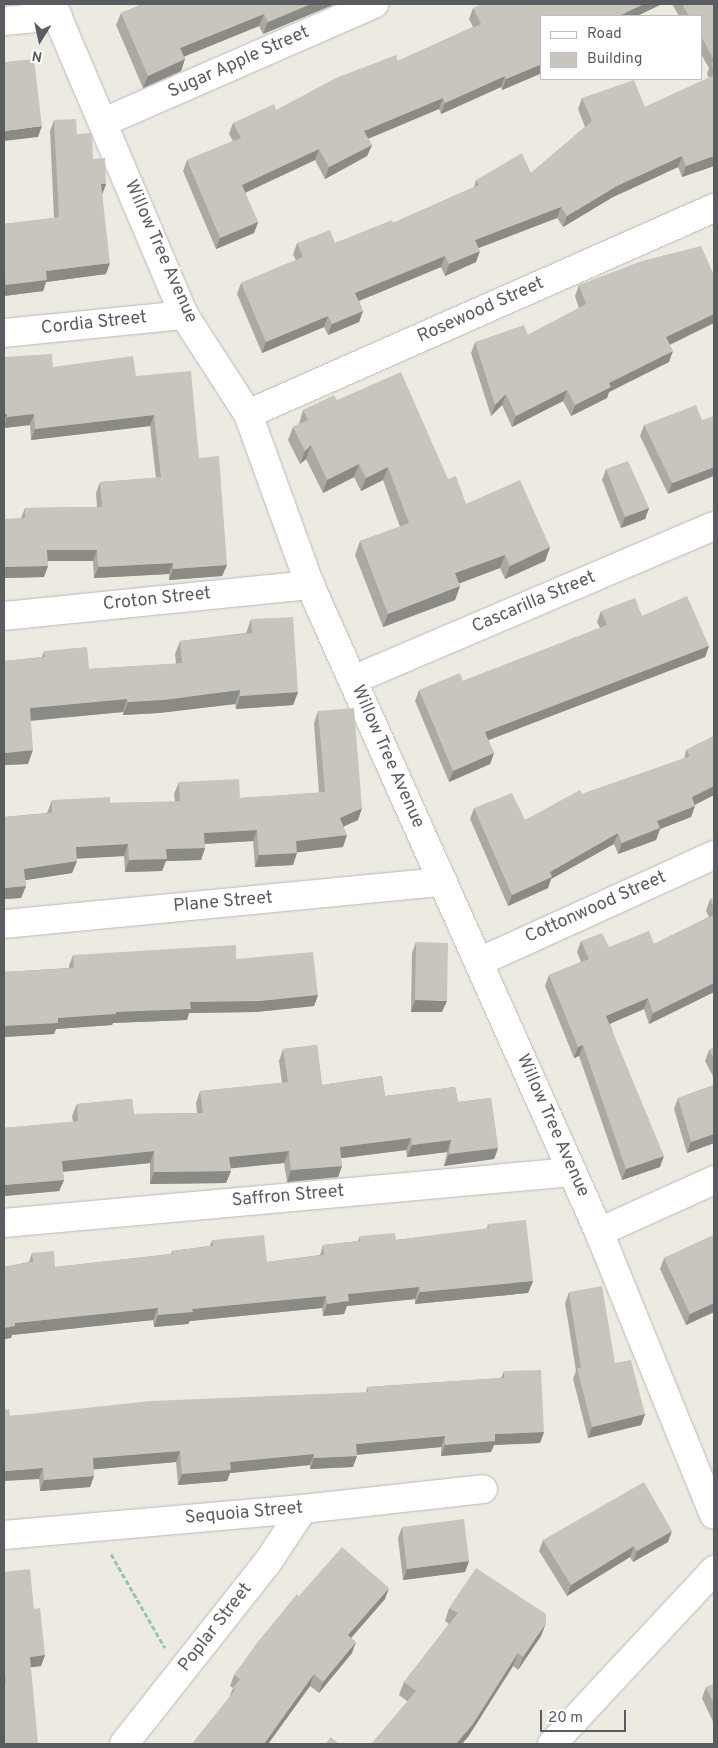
<!DOCTYPE html>
<html>
<head>
<meta charset="utf-8">
<style>
	body { margin:0 }
	#map { position:relative; width:718px; height:1748px; overflow:hidden; background:#edebe1; font-family:Overpass,sans-serif }
	div>[style] { position:absolute }
	.path>* { height:3px; margin-top:-1.5px; transform-origin:0; background:repeating-linear-gradient(90deg,#95c7a6 0 5px,transparent 0 7.5px) }
	.roads { filter:drop-shadow(0 0 1px #b6b9be) drop-shadow(0 0 1px #b6b9be) }
	.street>* { height:28px; margin:-14px; padding:0 14px; transform-origin:14px; border-radius:14px; background:#fff }
	.secondary>* { height:28px; margin:-14px; padding:0 14px; transform-origin:14px; border-radius:14px; background:#fff }
	.wall>* { inset:0; background:#aca9a3 }
	.shaded-wall>* { inset:0; background:#8c8a85 }
	.building>* { inset:0; background:#c8c5be }
	span { translate:-50% -50%; white-space:nowrap; text-align:center; line-height:1.15; -webkit-text-stroke:4.5px #fff; paint-order:stroke }
	.street-label { font-size:18px; color:#595d62 }
	.frame { position:absolute; inset:0; border:5px solid #595d62; pointer-events:none }
	.legend { position:absolute; left:540px; top:15px; width:162px; height:65px; box-sizing:border-box; background:#fff; border:1px solid #bdbec0; margin:0; padding:6px 9px; list-style:none; font-size:15px; color:#595d62 }
	.legend li { display:flex; align-items:center; gap:10px; height:25px }
	.legend b { width:25px; border:1px solid #bdbec0 }
	.north { position:absolute; left:15px; top:15px; width:50px; height:50px; -webkit-text-stroke:4px #fff; paint-order:stroke; rotate:190deg; font-size:14px; font-weight:700; line-height:20px; text-align:center; color:#595d62 }
	.north::after { content:''; display:block; margin:auto; width:18px; height:22px; background:#595d62; clip-path:polygon(50% 0,100% 100%,50% 72%,0 100%) }
	.scale { position:absolute; left:540px; top:1710px; width:86px; height:22px; box-sizing:border-box; border:2px solid #595d62; border-top:0; padding-left:6px; font-size:15px; line-height:18px; white-space:nowrap; color:#595d62; -webkit-text-stroke:4px #fff; paint-order:stroke }
</style>
</head>
<body>
<div id="map">
	<div class="path">
		<i style="left:111px;top:1554px;width:108px;rotate:60.1deg"></i>
	</div>
	<div class="roads">
		<div class="street">
			<i style="left:52px;top:4px;width:338px;rotate:67deg"></i>
			<i style="left:184px;top:315px;width:118px;rotate:57.1deg"></i>
			<i style="left:248px;top:414px;width:182px;rotate:70.1deg"></i>
			<i style="left:310px;top:585px;width:709px;rotate:65.93deg"></i>
			<i style="left:599px;top:1232px;width:305px;rotate:67.9deg"></i>
			<i style="left:4px;top:21px;width:54px;rotate:-5.3deg"></i>
			<i style="left:104px;top:122px;width:295px;rotate:-23.6deg"></i>
			<i style="left:4px;top:333px;width:181px;rotate:-5.7deg"></i>
			<i style="left:248px;top:414px;width:510px;rotate:-23.85deg"></i>
			<i style="left:4px;top:616px;width:308px;rotate:-5.8deg"></i>
			<i style="left:353px;top:680px;width:392px;rotate:-23.1deg"></i>
			<i style="left:4px;top:924px;width:441px;rotate:-5.5deg"></i>
			<i style="left:479px;top:962px;width:258px;rotate:-24.5deg"></i>
			<i style="left:4px;top:1223px;width:570px;rotate:-5.13deg"></i>
			<i style="left:599px;top:1232px;width:126px;rotate:-24.3deg"></i>
			<i style="left:4px;top:1535px;width:300px;rotate:-5deg"></i>
			<i style="left:303px;top:1509px;width:181px;rotate:-6.3deg"></i>
			<i style="left:124px;top:1744px;width:231px;rotate:-51.7deg"></i>
			<i style="left:267px;top:1563px;width:65px;rotate:-56.3deg"></i>
		</div>
		<div class="secondary">
			<i style="left:552px;top:1744px;width:238px;rotate:-47deg"></i>
		</div>
	</div>
	<div class="wall">
		<i style="clip-path:polygon(143px 4px,335px 4px,263px 34px,259px 26px,184px 56px,185px 59px,181px 71px,143px 88px,116px 25px,121px 13px)"></i>
		<i style="clip-path:polygon(662px 4px,637px 16px,542px 16px,542px 73px,502px 90px,501px 87px,441px 114px,439px 109px,368px 139px,372px 145px,367px 156px,325px 179px,315px 160px,245px 193px,258px 222px,254px 233px,216px 249px,183px 171px,187px 160px,233px 141px,229px 134px,233px 123px,276px 110px,398px 61px,473px 27px,469px 19px,473px 8px,516px 5px)"></i>
		<i style="clip-path:polygon(672px 4px,714px 4px,714px 166px,682px 177px,678px 167px,613px 197px,563px 227px,557px 218px,478px 248px,476px 262px,445px 276px,441px 267px,359px 301px,363px 311px,359px 322px,328px 335px,324px 327px,262px 353px,237px 294px,241px 283px,296px 260px,293px 255px,297px 243px,335px 243px,393px 223px,474px 187px,476px 180px,531px 173px,585px 127px,578px 109px,582px 98px,645px 107px,709px 78px,707px 74px,709px 68px,702px 56px,702px 16px,679px 16px)"></i>
		<i style="clip-path:polygon(54px 120px,77px 134px,106px 184px,102px 194px,106px 274px,46px 282px,43px 291px,4px 296px,4px 224px,54px 218px,50px 131px)"></i>
		<i style="clip-path:polygon(714px 275px,714px 323px,670px 345px,669px 362px,609px 392px,607px 398px,571px 416px,563px 401px,512px 427px,502px 405px,491px 416px,471px 353px,475px 342px,528px 335px,579px 308px,575px 296px,579px 285px)"></i>
		<i style="clip-path:polygon(4px 357px,53px 367px,136px 376px,199px 458px,227px 565px,222px 576px,169px 580px,169px 574px,94px 578px,93px 561px,48px 561px,44px 577px,4px 578px,4px 580px,4px 520px,21px 518px,25px 508px,97px 507px,96px 493px,100px 482px,156px 478px,150px 426px,31px 440px,30px 425px,4px 428px)"></i>
		<i style="clip-path:polygon(337px 400px,448px 479px,466px 504px,550px 547px,545px 561px,505px 579px,500px 568px,459px 583px,460px 586px,455px 600px,383px 627px,355px 555px,360px 541px,400px 527px,383px 480px,361px 491px,354px 477px,323px 493px,306px 459px,300px 464px,288px 440px,293px 427px,299px 424px,303px 410px)"></i>
		<i style="clip-path:polygon(702px 420px,668px 494px,640px 436px,644px 425px)"></i>
		<i style="clip-path:polygon(606px 469px,649px 508px,645px 519px,621px 528px,602px 480px)"></i>
		<i style="clip-path:polygon(601px 611px,642px 616px,709px 646px,705px 657px,488px 740px,494px 753px,490px 764px,449px 782px,415px 701px,419px 690px,463px 681px,600px 628px,597px 622px)"></i>
		<i style="clip-path:polygon(251px 619px,298px 692px,293px 705px,236px 709px,235px 704px,159px 713px,123px 715px,123px 712px,31px 721px,28px 764px,4px 765px,4px 661px,42px 657px,44px 651px,89px 669px,176px 664px,175px 654px,180px 641px,246px 633px)"></i>
		<i style="clip-path:polygon(318px 711px,358px 820px,344px 826px,343px 847px,297px 852px,293px 865px,255px 867px,253px 841px,205px 844px,205px 848px,201px 860px,166px 861px,162px 871px,125px 872px,124px 856px,77px 858px,77px 861px,72px 873px,25px 880px,26px 886px,21px 898px,4px 899px,4px 817px,47px 813px,52px 800px,110px 803px,175px 802px,174px 794px,179px 782px,240px 798px,319px 793px,314px 723px)"></i>
		<i style="clip-path:polygon(714px 736px,714px 795px,695px 805px,691px 817px,660px 829px,656px 840px,618px 854px,614px 844px,551px 879px,548px 888px,508px 906px,470px 819px,474px 808px,525px 820px,582px 794px,684px 759px,686px 750px)"></i>
		<i style="clip-path:polygon(714px 898px,714px 992px,649px 1024px,644px 1009px,610px 1024px,660px 1167px,622px 1180px,579px 1056px,574px 1058px,545px 986px,549px 975px,581px 962px,577px 952px,581px 941px,609px 947px,654px 944px,709px 917px,706px 911px,710px 899px)"></i>
		<i style="clip-path:polygon(416px 942px,442px 1012px,411px 1012px,412px 953px)"></i>
		<i style="clip-path:polygon(73px 955px,236px 959px,318px 995px,314px 1006px,256px 1012px,189px 1013px,187px 1020px,113px 1023px,112px 1025px,56px 1029px,54px 1034px,4px 1037px,4px 972px,69px 968px,69px 966px)"></i>
		<i style="clip-path:polygon(317px 1045px,322px 1085px,382px 1076px,385px 1096px,455px 1087px,458px 1102px,491px 1098px,498px 1148px,494px 1159px,444px 1166px,447px 1152px,407px 1157px,406px 1150px,341px 1158px,342px 1166px,338px 1177px,287px 1182px,284px 1163px,230px 1168px,231px 1171px,226px 1183px,150px 1184px,150px 1163px,63px 1172px,64px 1180px,59px 1191px,4px 1196px,4px 1128px,73px 1122px,72px 1116px,77px 1104px,132px 1099px,134px 1114px,197px 1113px,196px 1103px,200px 1091px,282px 1083px,279px 1061px,283px 1049px)"></i>
		<i style="clip-path:polygon(714px 1047px,714px 1078px,705px 1061px,709px 1050px)"></i>
		<i style="clip-path:polygon(714px 1085px,714px 1143px,687px 1153px,674px 1109px,678px 1098px)"></i>
		<i style="clip-path:polygon(488px 1224px,533px 1281px,528px 1293px,415px 1304px,415px 1299px,347px 1306px,344px 1314px,323px 1316px,322px 1308px,190px 1321px,188px 1324px,154px 1327px,153px 1320px,12px 1335px,11px 1338px,4px 1339px,4px 1267px,29px 1262px,32px 1253px,55px 1267px,171px 1254px,172px 1251px,210px 1246px,212px 1240px,267px 1262px,320px 1255px,323px 1245px,358px 1241px,360px 1236px,396px 1240px,487px 1229px)"></i>
		<i style="clip-path:polygon(714px 1235px,714px 1312px,686px 1325px,660px 1269px,664px 1258px)"></i>
		<i style="clip-path:polygon(569px 1292px,615px 1363px,645px 1414px,641px 1425px,588px 1438px,573px 1379px,576px 1371px,565px 1303px)"></i>
		<i style="clip-path:polygon(504px 1371px,544px 1432px,540px 1443px,494px 1445px,491px 1452px,441px 1456px,441px 1447px,357px 1455px,353px 1467px,310px 1469px,310px 1465px,230px 1473px,227px 1481px,178px 1485px,176px 1462px,93px 1469px,94px 1476px,90px 1487px,40px 1491px,39px 1479px,10px 1416px,366px 1393px,367px 1387px,501px 1378px)"></i>
		<i style="clip-path:polygon(402px 1527px,469px 1561px,465px 1572px,403px 1580px,398px 1538px)"></i>
		<i style="clip-path:polygon(543px 1540px,668px 1542px,633px 1562px,630px 1557px,567px 1596px,539px 1551px)"></i>
		<i style="clip-path:polygon(4px 1572px,34px 1609px,45px 1655px,41px 1666px,31px 1667px,4px 1744px)"></i>
		<i style="clip-path:polygon(299px 1596px,385px 1599px,351px 1638px,352px 1653px,319px 1693px,310px 1686px,268px 1744px,192px 1744px,229px 1698px,233px 1688px,230px 1686px,234px 1675px)"></i>
		<i style="clip-path:polygon(449px 1608px,541px 1636px,518px 1670px,513px 1666px,468px 1737px,407px 1701px,399px 1695px,404px 1682px,449px 1624px,445px 1621px)"></i>
		<i style="clip-path:polygon(714px 1684px,714px 1724px,702px 1698px,706px 1687px)"></i>
	</div>
	<div class="shaded-wall">
		<i style="clip-path:polygon(311px 4px,335px 4px,263px 34px,268px 22px)"></i>
		<i style="clip-path:polygon(644px 4px,662px 4px,637px 16px,619px 16px)"></i>
		<i style="clip-path:polygon(264px 14px,259px 26px,176px 60px,180px 48px)"></i>
		<i style="clip-path:polygon(185px 59px,181px 71px,143px 88px,148px 76px)"></i>
		<i style="clip-path:polygon(542px 64px,542px 73px,502px 90px,506px 79px)"></i>
		<i style="clip-path:polygon(505px 76px,501px 87px,441px 114px,445px 103px)"></i>
		<i style="clip-path:polygon(443px 98px,439px 109px,360px 142px,364px 131px)"></i>
		<i style="clip-path:polygon(42px 126px,38px 137px,4px 141px,4px 131px)"></i>
		<i style="clip-path:polygon(372px 145px,367px 156px,325px 179px,329px 167px)"></i>
		<i style="clip-path:polygon(319px 149px,315px 160px,238px 196px,242px 185px)"></i>
		<i style="clip-path:polygon(682px 156px,678px 167px,613px 197px,563px 227px,567px 216px,617px 186px)"></i>
		<i style="clip-path:polygon(714px 156px,714px 166px,682px 177px,686px 166px)"></i>
		<i style="clip-path:polygon(101px 184px,106px 184px,102px 195px)"></i>
		<i style="clip-path:polygon(561px 207px,557px 218px,471px 251px,475px 240px)"></i>
		<i style="clip-path:polygon(258px 222px,254px 233px,216px 249px,220px 238px)"></i>
		<i style="clip-path:polygon(480px 251px,476px 262px,445px 276px,449px 264px)"></i>
		<i style="clip-path:polygon(445px 256px,441px 267px,351px 304px,355px 293px)"></i>
		<i style="clip-path:polygon(110px 263px,106px 274px,46px 282px,43px 291px,4px 296px,4px 291px,6px 285px,46px 271px)"></i>
		<i style="clip-path:polygon(363px 311px,359px 322px,328px 335px,332px 324px)"></i>
		<i style="clip-path:polygon(714px 314px,714px 323px,662px 348px,666px 337px)"></i>
		<i style="clip-path:polygon(328px 316px,324px 327px,262px 353px,266px 342px)"></i>
		<i style="clip-path:polygon(673px 351px,669px 362px,609px 392px,607px 398px,571px 416px,575px 405px,609px 383px)"></i>
		<i style="clip-path:polygon(567px 390px,563px 401px,512px 427px,516px 416px)"></i>
		<i style="clip-path:polygon(506px 394px,502px 405px,491px 416px,495px 405px)"></i>
		<i style="clip-path:polygon(4px 414px,7px 414px,4px 422px)"></i>
		<i style="clip-path:polygon(34px 414px,30px 425px,4px 428px,7px 417px)"></i>
		<i style="clip-path:polygon(154px 415px,150px 426px,31px 440px,35px 429px)"></i>
		<i style="clip-path:polygon(311px 445px,306px 459px,300px 464px,305px 451px)"></i>
		<i style="clip-path:polygon(359px 464px,354px 477px,323px 493px,327px 480px)"></i>
		<i style="clip-path:polygon(388px 467px,383px 480px,361px 491px,366px 478px)"></i>
		<i style="clip-path:polygon(714px 467px,714px 476px,668px 494px,672px 483px)"></i>
		<i style="clip-path:polygon(649px 508px,645px 519px,621px 528px,625px 517px)"></i>
		<i style="clip-path:polygon(550px 547px,545px 561px,505px 579px,510px 566px)"></i>
		<i style="clip-path:polygon(47px 550px,97px 550px,93px 561px,43px 561px)"></i>
		<i style="clip-path:polygon(505px 555px,500px 568px,450px 587px,455px 573px)"></i>
		<i style="clip-path:polygon(173px 563px,169px 574px,94px 578px,98px 567px)"></i>
		<i style="clip-path:polygon(227px 565px,222px 576px,169px 580px,173px 569px)"></i>
		<i style="clip-path:polygon(48px 566px,44px 577px,4px 578px,4px 580px,4px 567px)"></i>
		<i style="clip-path:polygon(460px 586px,455px 600px,383px 627px,388px 614px)"></i>
		<i style="clip-path:polygon(709px 646px,705px 657px,481px 743px,485px 732px)"></i>
		<i style="clip-path:polygon(240px 690px,235px 704px,159px 713px,123px 715px,128px 702px)"></i>
		<i style="clip-path:polygon(298px 692px,293px 705px,236px 709px,240px 696px)"></i>
		<i style="clip-path:polygon(127px 699px,123px 712px,25px 721px,30px 708px)"></i>
		<i style="clip-path:polygon(33px 750px,28px 764px,4px 765px,4px 755px,5px 753px)"></i>
		<i style="clip-path:polygon(494px 753px,490px 764px,449px 782px,453px 771px)"></i>
		<i style="clip-path:polygon(714px 786px,714px 795px,688px 808px,692px 797px)"></i>
		<i style="clip-path:polygon(695px 806px,691px 817px,660px 829px,656px 840px,618px 854px,622px 843px,657px 821px)"></i>
		<i style="clip-path:polygon(362px 808px,358px 820px,336px 830px,340px 818px)"></i>
		<i style="clip-path:polygon(257px 830px,253px 841px,200px 844px,204px 833px)"></i>
		<i style="clip-path:polygon(618px 833px,614px 844px,551px 879px,548px 888px,508px 906px,512px 895px,550px 872px)"></i>
		<i style="clip-path:polygon(347px 835px,343px 847px,292px 853px,296px 841px)"></i>
		<i style="clip-path:polygon(128px 844px,124px 856px,72px 859px,76px 847px)"></i>
		<i style="clip-path:polygon(205px 848px,201px 860px,166px 861px,162px 871px,125px 872px,129px 860px,166px 849px)"></i>
		<i style="clip-path:polygon(297px 853px,293px 865px,255px 867px,259px 855px)"></i>
		<i style="clip-path:polygon(77px 861px,72px 873px,20px 881px,24px 869px)"></i>
		<i style="clip-path:polygon(26px 886px,21px 898px,4px 899px,4px 888px)"></i>
		<i style="clip-path:polygon(714px 983px,714px 992px,649px 1024px,653px 1013px)"></i>
		<i style="clip-path:polygon(318px 995px,314px 1006px,256px 1012px,189px 1013px,187px 1020px,113px 1023px,112px 1025px,56px 1029px,54px 1034px,4px 1037px,4px 1026px,58px 1018px,116px 1012px,190px 1002px)"></i>
		<i style="clip-path:polygon(648px 998px,644px 1009px,602px 1027px,606px 1016px)"></i>
		<i style="clip-path:polygon(415px 1000px,447px 1001px,442px 1012px,411px 1012px)"></i>
		<i style="clip-path:polygon(583px 1045px,579px 1056px,574px 1058px,578px 1047px)"></i>
		<i style="clip-path:polygon(714px 1134px,714px 1143px,687px 1153px,691px 1142px)"></i>
		<i style="clip-path:polygon(411px 1138px,406px 1150px,335px 1159px,340px 1147px)"></i>
		<i style="clip-path:polygon(451px 1140px,447px 1152px,407px 1157px,412px 1145px)"></i>
		<i style="clip-path:polygon(498px 1148px,494px 1159px,444px 1166px,449px 1154px)"></i>
		<i style="clip-path:polygon(154px 1151px,150px 1163px,58px 1172px,62px 1161px)"></i>
		<i style="clip-path:polygon(289px 1151px,284px 1163px,225px 1169px,229px 1157px)"></i>
		<i style="clip-path:polygon(664px 1156px,660px 1167px,622px 1180px,626px 1169px)"></i>
		<i style="clip-path:polygon(342px 1166px,338px 1177px,287px 1182px,291px 1170px)"></i>
		<i style="clip-path:polygon(231px 1171px,226px 1183px,150px 1184px,154px 1172px)"></i>
		<i style="clip-path:polygon(64px 1180px,59px 1191px,4px 1196px,4px 1185px)"></i>
		<i style="clip-path:polygon(533px 1281px,528px 1293px,415px 1304px,420px 1292px)"></i>
		<i style="clip-path:polygon(419px 1287px,415px 1299px,347px 1306px,344px 1314px,323px 1316px,327px 1304px,348px 1294px)"></i>
		<i style="clip-path:polygon(326px 1296px,322px 1308px,190px 1321px,188px 1324px,154px 1327px,158px 1315px,192px 1309px)"></i>
		<i style="clip-path:polygon(714px 1303px,714px 1312px,686px 1325px,690px 1314px)"></i>
		<i style="clip-path:polygon(158px 1308px,153px 1320px,12px 1335px,11px 1338px,4px 1339px,4px 1328px,15px 1323px)"></i>
		<i style="clip-path:polygon(645px 1414px,641px 1425px,588px 1438px,592px 1427px)"></i>
		<i style="clip-path:polygon(544px 1432px,540px 1443px,494px 1445px,491px 1452px,441px 1456px,445px 1445px,495px 1434px)"></i>
		<i style="clip-path:polygon(445px 1436px,441px 1447px,352px 1455px,356px 1444px)"></i>
		<i style="clip-path:polygon(180px 1451px,176px 1462px,88px 1470px,93px 1458px)"></i>
		<i style="clip-path:polygon(314px 1454px,310px 1465px,230px 1473px,227px 1481px,178px 1485px,182px 1474px,230px 1462px)"></i>
		<i style="clip-path:polygon(357px 1456px,353px 1467px,310px 1469px,314px 1458px)"></i>
		<i style="clip-path:polygon(43px 1468px,39px 1479px,4px 1481px,4px 1471px)"></i>
		<i style="clip-path:polygon(94px 1476px,90px 1487px,40px 1491px,44px 1480px)"></i>
		<i style="clip-path:polygon(672px 1531px,668px 1542px,633px 1562px,637px 1551px)"></i>
		<i style="clip-path:polygon(634px 1546px,630px 1557px,567px 1596px,571px 1585px)"></i>
		<i style="clip-path:polygon(469px 1561px,465px 1572px,403px 1580px,407px 1569px)"></i>
		<i style="clip-path:polygon(389px 1588px,385px 1599px,344px 1646px,348px 1635px)"></i>
		<i style="clip-path:polygon(546px 1623px,541px 1636px,518px 1670px,523px 1657px)"></i>
		<i style="clip-path:polygon(356px 1642px,352px 1653px,319px 1693px,323px 1682px)"></i>
		<i style="clip-path:polygon(518px 1653px,513px 1666px,468px 1737px,462px 1744px,456px 1744px)"></i>
		<i style="clip-path:polygon(45px 1655px,41px 1666px,26px 1668px,30px 1657px)"></i>
		<i style="clip-path:polygon(314px 1674px,310px 1686px,268px 1744px,264px 1744px)"></i>
	</div>
	<div class="building">
		<i style="clip-path:polygon(143px 4px,311px 4px,268px 22px,264px 14px,180px 48px,185px 59px,148px 76px,121px 13px)"></i>
		<i style="clip-path:polygon(483px 4px,516px 4px,516px 5px,518px 4px,644px 4px,619px 16px,542px 16px,542px 64px,506px 79px,505px 76px,445px 103px,443px 98px,364px 131px,372px 145px,329px 167px,319px 149px,242px 185px,258px 222px,220px 238px,187px 160px,241px 138px,233px 123px,274px 104px,276px 110px,336px 78px,396px 55px,398px 61px,481px 24px,473px 8px)"></i>
		<i style="clip-path:polygon(682px 4px,714px 4px,714px 60px,702px 38px,702px 16px,689px 16px)"></i>
		<i style="clip-path:polygon(34px 59px,42px 126px,4px 131px,4px 62px)"></i>
		<i style="clip-path:polygon(714px 62px,714px 70px,711px 63px)"></i>
		<i style="clip-path:polygon(714px 75px,714px 156px,686px 166px,682px 156px,617px 186px,567px 216px,561px 207px,475px 240px,480px 251px,449px 264px,445px 256px,355px 293px,363px 311px,332px 324px,328px 316px,266px 342px,241px 283px,303px 257px,297px 243px,330px 230px,335px 243px,392px 220px,393px 223px,479px 185px,476px 180px,522px 153px,531px 173px,592px 121px,582px 98px,634px 80px,645px 107px)"></i>
		<i style="clip-path:polygon(76px 119px,77px 134px,92px 133px,93px 159px,105px 158px,106px 184px,101px 184px,110px 263px,46px 271px,47px 280px,6px 285px,4px 270px,4px 224px,59px 217px,54px 120px)"></i>
		<i style="clip-path:polygon(701px 246px,714px 275px,714px 314px,666px 337px,673px 351px,609px 383px,611px 387px,575px 405px,567px 390px,516px 416px,506px 394px,495px 405px,475px 342px,524px 325px,528px 335px,586px 304px,579px 285px,642px 261px)"></i>
		<i style="clip-path:polygon(52px 354px,53px 367px,133px 356px,136px 376px,191px 371px,199px 458px,219px 456px,227px 565px,173px 569px,173px 563px,98px 567px,97px 550px,47px 550px,48px 566px,4px 567px,5px 576px,4px 576px,4px 519px,25px 518px,25px 508px,102px 507px,100px 482px,161px 477px,154px 415px,35px 429px,34px 414px,7px 417px,7px 414px,4px 414px,4px 357px)"></i>
		<i style="clip-path:polygon(401px 372px,448px 479px,456px 476px,466px 504px,520px 480px,550px 547px,510px 566px,505px 555px,455px 573px,460px 586px,388px 614px,360px 541px,409px 523px,388px 467px,366px 478px,359px 464px,327px 480px,311px 445px,305px 451px,293px 427px,308px 420px,303px 410px,334px 395px,337px 400px)"></i>
		<i style="clip-path:polygon(696px 405px,702px 420px,714px 416px,714px 467px,672px 483px,644px 425px)"></i>
		<i style="clip-path:polygon(628px 461px,649px 508px,625px 517px,606px 469px)"></i>
		<i style="clip-path:polygon(687px 596px,709px 646px,485px 732px,494px 753px,453px 771px,419px 690px,460px 673px,463px 681px,607px 625px,601px 611px,635px 598px,642px 616px)"></i>
		<i style="clip-path:polygon(293px 617px,298px 692px,240px 696px,240px 690px,164px 700px,128px 702px,127px 699px,30px 708px,33px 750px,5px 753px,4px 740px,4px 661px,45px 657px,44px 651px,87px 647px,89px 669px,182px 663px,180px 641px,252px 633px,251px 619px)"></i>
		<i style="clip-path:polygon(354px 708px,362px 808px,340px 818px,347px 835px,296px 841px,297px 853px,259px 855px,257px 830px,204px 833px,205px 848px,166px 849px,167px 859px,129px 860px,128px 844px,76px 847px,77px 861px,24px 869px,26px 886px,4px 888px,4px 817px,52px 813px,52px 800px,110px 797px,110px 803px,180px 801px,179px 782px,239px 779px,240px 798px,325px 792px,318px 711px)"></i>
		<i style="clip-path:polygon(714px 736px,714px 786px,692px 797px,695px 806px,657px 821px,660px 828px,622px 843px,618px 833px,550px 872px,552px 877px,512px 895px,474px 808px,512px 793px,525px 820px,580px 790px,582px 794px,690px 756px,686px 750px)"></i>
		<i style="clip-path:polygon(714px 898px,714px 909px,710px 899px)"></i>
		<i style="clip-path:polygon(714px 915px,714px 983px,653px 1013px,648px 998px,606px 1016px,664px 1156px,626px 1169px,583px 1045px,578px 1047px,549px 975px,589px 959px,581px 941px,602px 933px,609px 947px,649px 931px,654px 944px)"></i>
		<i style="clip-path:polygon(416px 942px,448px 943px,447px 1001px,415px 1000px)"></i>
		<i style="clip-path:polygon(236px 945px,236px 959px,313px 952px,318px 995px,260px 1001px,190px 1002px,191px 1009px,116px 1012px,116px 1014px,58px 1018px,58px 1023px,4px 1026px,4px 972px,74px 968px,73px 955px)"></i>
		<i style="clip-path:polygon(317px 1045px,322px 1085px,382px 1076px,385px 1096px,455px 1087px,458px 1102px,491px 1098px,498px 1148px,449px 1154px,451px 1140px,412px 1145px,411px 1138px,340px 1147px,342px 1166px,291px 1170px,289px 1151px,229px 1157px,231px 1171px,154px 1172px,154px 1151px,62px 1161px,64px 1180px,4px 1185px,4px 1128px,78px 1121px,77px 1104px,132px 1099px,134px 1114px,203px 1113px,200px 1091px,288px 1082px,283px 1049px)"></i>
		<i style="clip-path:polygon(714px 1047px,714px 1059px,709px 1050px)"></i>
		<i style="clip-path:polygon(714px 1085px,714px 1134px,691px 1142px,678px 1098px)"></i>
		<i style="clip-path:polygon(526px 1220px,533px 1281px,420px 1292px,419px 1287px,348px 1294px,349px 1301px,327px 1304px,326px 1296px,192px 1309px,193px 1312px,158px 1315px,158px 1308px,15px 1323px,15px 1326px,4px 1328px,4px 1267px,33px 1262px,32px 1253px,54px 1251px,55px 1267px,173px 1254px,172px 1251px,213px 1246px,212px 1240px,264px 1235px,267px 1262px,324px 1255px,323px 1245px,360px 1241px,360px 1236px,395px 1233px,396px 1240px,489px 1228px,488px 1224px)"></i>
		<i style="clip-path:polygon(714px 1235px,714px 1303px,690px 1314px,664px 1258px)"></i>
		<i style="clip-path:polygon(602px 1286px,615px 1363px,631px 1360px,645px 1414px,592px 1427px,577px 1368px,581px 1368px,569px 1292px)"></i>
		<i style="clip-path:polygon(541px 1370px,544px 1432px,495px 1434px,495px 1441px,445px 1445px,445px 1436px,356px 1444px,357px 1456px,314px 1458px,314px 1454px,230px 1462px,231px 1470px,182px 1474px,180px 1451px,93px 1458px,94px 1476px,44px 1480px,43px 1468px,4px 1471px,4px 1410px,9px 1409px,10px 1416px,151px 1401px,368px 1392px,367px 1387px,504px 1378px,504px 1371px)"></i>
		<i style="clip-path:polygon(644px 1482px,672px 1531px,637px 1551px,634px 1546px,571px 1585px,543px 1540px)"></i>
		<i style="clip-path:polygon(464px 1519px,469px 1561px,407px 1569px,402px 1527px)"></i>
		<i style="clip-path:polygon(342px 1547px,389px 1588px,348px 1635px,356px 1642px,323px 1682px,314px 1674px,264px 1744px,192px 1744px,235px 1690px,233px 1688px,240px 1679px,234px 1675px,256px 1644px,297px 1594px,299px 1596px)"></i>
		<i style="clip-path:polygon(476px 1568px,546px 1614px,546px 1623px,523px 1657px,518px 1653px,473px 1724px,456px 1744px,371px 1744px,416px 1691px,404px 1682px,458px 1613px,449px 1608px)"></i>
		<i style="clip-path:polygon(30px 1569px,34px 1609px,40px 1608px,45px 1655px,30px 1657px,38px 1744px,4px 1744px,4px 1683px,6px 1682px,4px 1664px,4px 1572px)"></i>
		<i style="clip-path:polygon(714px 1684px,714px 1704px,706px 1687px)"></i>
		<i style="clip-path:polygon(331px 1737px,339px 1744px,325px 1744px)"></i>
	</div>
	<div class="street-label">
		<span style="left:239px;top:63px;rotate:-24deg">Sugar Apple Street</span>
		<span style="left:160px;top:252px;rotate:66deg">Willow Tree Avenue</span>
		<span style="left:481px;top:311px;rotate:-24deg">Rosewood Street</span>
		<span style="left:94px;top:324px;rotate:-6deg">Cordia Street</span>
		<span style="left:157px;top:600px;rotate:-6deg">Croton Street</span>
		<span style="left:534px;top:603px;rotate:-23deg">Cascarilla Street</span>
		<span style="left:387px;top:757px;rotate:66deg">Willow Tree Avenue</span>
		<span style="left:223px;top:903px;rotate:-5deg">Plane Street</span>
		<span style="left:596px;top:908px;rotate:-24deg">Cottonwood Street</span>
		<span style="left:552px;top:1126px;rotate:66deg">Willow Tree Avenue</span>
		<span style="left:288px;top:1197px;rotate:-5deg">Saffron Street</span>
		<span style="left:244px;top:1514px;rotate:-5deg">Sequoia Street</span>
		<span style="left:216px;top:1628px;rotate:-52deg">Poplar Street</span>
	</div>
	<div class="frame"></div>
	<ul class="legend">
	<li><b style="height:6px;background:#fff"></b>Road</li>
	<li><b style="height:14px;background:#c8c5be"></b>Building</li>
	</ul>
	<div class="north">N</div>
	<div class="scale">20 m</div>
</div>
</body>
</html>
